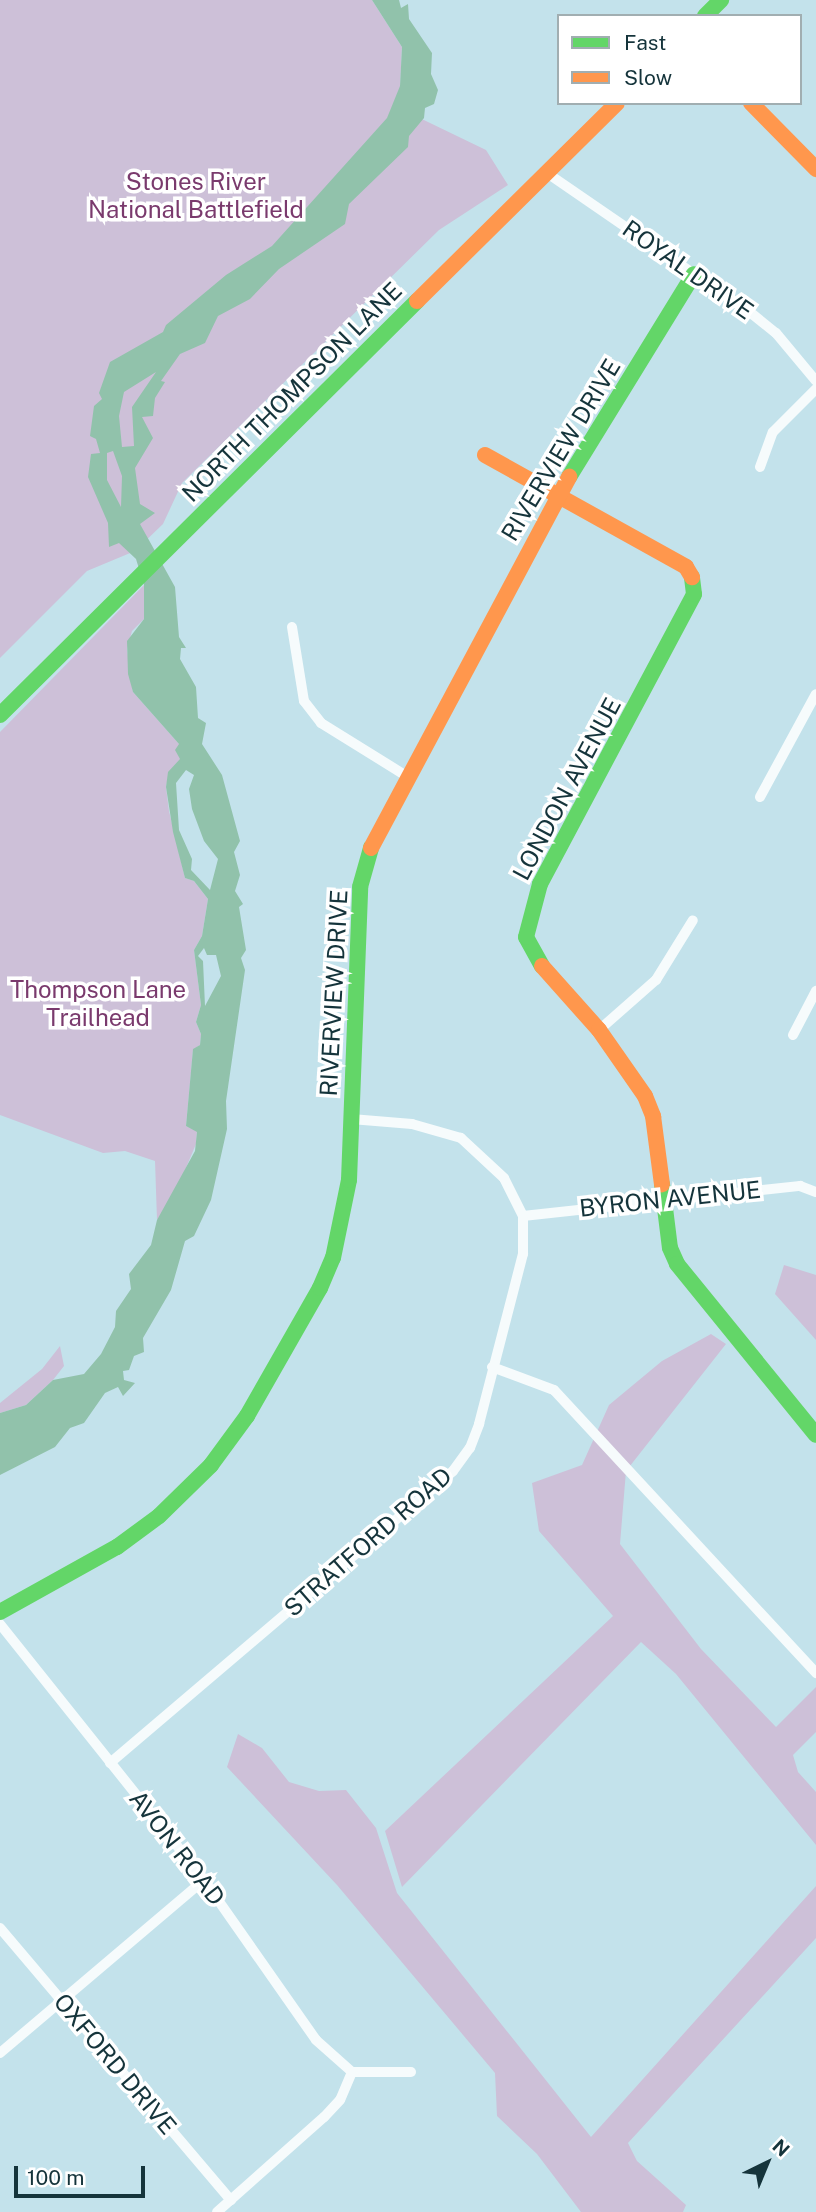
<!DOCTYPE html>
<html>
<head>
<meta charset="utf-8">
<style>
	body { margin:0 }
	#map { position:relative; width:816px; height:2212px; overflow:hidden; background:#c3e2eb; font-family:"Public Sans",sans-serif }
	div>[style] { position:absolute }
	.green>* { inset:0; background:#cdc0d8 }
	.water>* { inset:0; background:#91c2ab }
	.street>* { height:10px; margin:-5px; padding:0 5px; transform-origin:5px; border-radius:5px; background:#f6fbfc }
	.fast>* { height:16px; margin:-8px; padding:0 8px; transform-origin:8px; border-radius:8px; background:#63d668 }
	.slow>* { height:16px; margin:-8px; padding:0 8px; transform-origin:8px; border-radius:8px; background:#ff974d }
	span { translate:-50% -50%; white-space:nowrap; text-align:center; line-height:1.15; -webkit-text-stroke:7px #fff; paint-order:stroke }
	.park-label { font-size:24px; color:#7a3a6d }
	.street-label { font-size:24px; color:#15343b }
	.legend { position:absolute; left:557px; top:14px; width:245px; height:91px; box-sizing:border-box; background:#fff; border:2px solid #a1aeb1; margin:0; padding:9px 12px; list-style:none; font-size:21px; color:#15343b }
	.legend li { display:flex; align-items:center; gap:14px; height:35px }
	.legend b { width:35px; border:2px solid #a1aeb1 }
	.north { position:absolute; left:732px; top:2128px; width:70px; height:70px; -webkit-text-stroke:5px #fff; paint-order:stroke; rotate:43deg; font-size:19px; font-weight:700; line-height:28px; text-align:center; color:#15343b }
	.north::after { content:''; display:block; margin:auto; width:24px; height:32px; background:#15343b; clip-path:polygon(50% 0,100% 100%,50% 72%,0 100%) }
	.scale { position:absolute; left:14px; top:2166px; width:131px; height:32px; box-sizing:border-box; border:4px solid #15343b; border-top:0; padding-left:9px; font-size:21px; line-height:24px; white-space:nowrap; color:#15343b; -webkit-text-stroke:5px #fff; paint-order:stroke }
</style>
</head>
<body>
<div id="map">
	<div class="green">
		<i style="clip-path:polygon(0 0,372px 0,402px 47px,399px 108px,486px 150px,508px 185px,439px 230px,182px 483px,163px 524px,135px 551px,87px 571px,0 658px)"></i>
		<i style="clip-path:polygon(144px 585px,144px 619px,132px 631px,127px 649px,133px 692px,180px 745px,176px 750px,181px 759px,169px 772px,166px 787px,169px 811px,185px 878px,194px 881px,208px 899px,202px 936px,194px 950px,201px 1005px,196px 1022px,201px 1034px,200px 1045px,193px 1050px,186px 1126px,197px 1131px,196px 1144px,175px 1194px,157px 1220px,155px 1161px,125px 1151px,103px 1153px,0 1115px,0 732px)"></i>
		<i style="clip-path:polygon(784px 1265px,816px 1275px,816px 1340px,775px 1294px)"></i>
		<i style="clip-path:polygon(711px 1334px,726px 1344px,626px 1471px,620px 1544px,701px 1649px,776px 1727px,816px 1687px,816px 1732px,793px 1755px,798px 1772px,816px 1792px,816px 1845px,676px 1674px,641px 1642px,402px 1887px,385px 1831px,613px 1616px,539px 1531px,532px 1483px,582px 1465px,609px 1405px,662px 1361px)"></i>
		<i style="clip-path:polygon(60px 1346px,64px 1366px,53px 1380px,26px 1405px,0 1413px,0 1403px,42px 1369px)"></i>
		<i style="clip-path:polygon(238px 1734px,262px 1748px,289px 1782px,319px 1791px,346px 1790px,376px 1828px,397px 1893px,591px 2137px,816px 1886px,816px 1938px,628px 2143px,637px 2161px,686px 2205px,683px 2212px,581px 2212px,537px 2154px,497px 2116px,495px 2073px,337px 1885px,227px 1767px)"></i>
	</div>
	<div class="water">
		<i style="clip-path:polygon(evenodd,372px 0,399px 0,401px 8px,408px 4px,409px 19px,432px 53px,431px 74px,438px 90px,434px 104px,425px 108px,424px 118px,409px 136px,408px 147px,349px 204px,345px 224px,279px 269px,250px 299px,218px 316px,205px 343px,180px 354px,161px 381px,165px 382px,155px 398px,153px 416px,142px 417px,153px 438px,135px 468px,140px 504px,155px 513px,140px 524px,175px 587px,179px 637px,186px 648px,181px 648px,180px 659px,196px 687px,198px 718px,206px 723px,202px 744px,222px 775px,240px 841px,234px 852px,240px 875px,235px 891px,243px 904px,239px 907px,246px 950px,241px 958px,245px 970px,226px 1101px,227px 1129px,211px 1200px,194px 1236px,185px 1241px,171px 1290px,143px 1338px,144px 1352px,134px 1356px,129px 1370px,123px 1371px,124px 1380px,135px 1383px,123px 1396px,118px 1387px,105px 1393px,84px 1423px,70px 1428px,55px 1447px,0 1475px,0 1413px,26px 1405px,53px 1380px,84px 1374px,101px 1354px,115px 1327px,116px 1311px,131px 1289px,129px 1274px,151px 1245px,157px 1220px,195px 1151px,197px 1132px,186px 1126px,193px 1049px,200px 1045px,201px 1034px,196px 1022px,201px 1005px,194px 950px,202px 936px,208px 899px,194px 881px,185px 878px,173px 832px,166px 787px,168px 772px,180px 759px,175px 750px,179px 744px,133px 692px,128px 674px,127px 641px,144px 619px,144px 585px,136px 559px,119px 543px,109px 547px,108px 523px,88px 477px,91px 454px,100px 453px,96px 439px,90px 436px,94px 406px,102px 399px,99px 393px,110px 362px,163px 332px,166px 325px,226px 275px,272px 246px,387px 118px,400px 86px,402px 47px,372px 0,156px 372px,132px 407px,134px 446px,122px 447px,119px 416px,124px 392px,156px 372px,372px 0,113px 451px,122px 476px,121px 507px,107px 480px,107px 453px,113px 451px,372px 0,186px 770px,194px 775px,189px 789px,192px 809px,204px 841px,218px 859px,210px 890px,191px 870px,192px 859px,179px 830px,176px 783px,186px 770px,372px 0,204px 948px,207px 955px,216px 955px,221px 976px,205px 1006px,203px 961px,198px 956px,204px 948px)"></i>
	</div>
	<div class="street">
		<i style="left:547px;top:173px;width:247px;rotate:34.5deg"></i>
		<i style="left:751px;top:313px;width:32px;rotate:39deg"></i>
		<i style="left:776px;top:333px;width:62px;rotate:50.2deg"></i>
		<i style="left:760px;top:467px;width:37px;rotate:-70deg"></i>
		<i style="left:773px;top:432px;width:61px;rotate:-45deg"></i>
		<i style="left:292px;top:627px;width:75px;rotate:80.8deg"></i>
		<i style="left:304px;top:701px;width:28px;rotate:52deg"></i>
		<i style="left:321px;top:723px;width:99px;rotate:31.8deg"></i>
		<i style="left:760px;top:797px;width:117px;rotate:-61.5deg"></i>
		<i style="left:599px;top:1030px;width:76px;rotate:-41.3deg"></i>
		<i style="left:656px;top:980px;width:70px;rotate:-58.3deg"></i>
		<i style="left:793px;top:1035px;width:50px;rotate:-62.4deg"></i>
		<i style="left:523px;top:1216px;width:279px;rotate:-6.2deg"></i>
		<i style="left:800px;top:1186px;width:17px;rotate:21deg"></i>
		<i style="left:492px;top:1367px;width:66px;rotate:20.4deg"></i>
		<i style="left:554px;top:1390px;width:386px;rotate:47.2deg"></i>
		<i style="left:0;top:1624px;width:327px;rotate:51.4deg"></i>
		<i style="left:204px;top:1880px;width:195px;rotate:55deg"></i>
		<i style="left:316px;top:2040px;width:48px;rotate:41.6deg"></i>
		<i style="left:352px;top:2072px;width:30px;rotate:113deg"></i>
		<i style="left:340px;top:2100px;width:23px;rotate:133deg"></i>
		<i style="left:324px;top:2117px;width:143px;rotate:138.4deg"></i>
		<i style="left:110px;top:1763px;width:450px;rotate:-40.4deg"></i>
		<i style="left:453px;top:1471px;width:29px;rotate:-54deg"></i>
		<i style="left:470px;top:1448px;width:26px;rotate:-69deg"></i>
		<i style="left:479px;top:1424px;width:176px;rotate:-75.5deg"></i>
		<i style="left:523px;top:1254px;width:38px;rotate:-90deg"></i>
		<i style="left:523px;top:1216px;width:42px;rotate:-116.6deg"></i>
		<i style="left:504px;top:1178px;width:59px;rotate:-137.1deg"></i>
		<i style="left:461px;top:1138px;width:51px;rotate:-164.1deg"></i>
		<i style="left:412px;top:1124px;width:61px;rotate:-175.3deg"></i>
		<i style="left:0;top:1928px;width:357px;rotate:49.7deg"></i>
		<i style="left:0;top:2053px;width:267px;rotate:-40.3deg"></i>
		<i style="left:352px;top:2072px;width:59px"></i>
	</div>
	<div class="fast">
		<i style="left:705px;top:16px;width:23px;rotate:-45deg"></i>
		<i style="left:569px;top:477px;width:238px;rotate:-58.4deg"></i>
		<i style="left:0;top:715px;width:588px;rotate:-44.79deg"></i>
		<i style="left:542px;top:966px;width:33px;rotate:-119deg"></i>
		<i style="left:526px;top:937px;width:55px;rotate:-75.2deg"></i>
		<i style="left:540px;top:884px;width:328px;rotate:-62deg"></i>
		<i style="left:694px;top:594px;width:17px;rotate:-97deg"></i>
		<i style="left:662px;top:1184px;width:64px;rotate:82.9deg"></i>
		<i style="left:670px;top:1248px;width:17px;rotate:66deg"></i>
		<i style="left:677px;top:1264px;width:220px;rotate:50.9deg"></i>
		<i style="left:0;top:1612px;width:134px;rotate:-29.1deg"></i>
		<i style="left:117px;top:1547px;width:52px;rotate:-36.4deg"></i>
		<i style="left:159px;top:1516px;width:73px;rotate:-44.4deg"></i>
		<i style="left:211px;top:1465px;width:61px;rotate:-53.7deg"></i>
		<i style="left:247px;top:1416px;width:147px;rotate:-60.3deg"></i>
		<i style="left:320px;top:1288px;width:33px;rotate:-67deg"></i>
		<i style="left:333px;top:1258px;width:80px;rotate:-78.4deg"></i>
		<i style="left:349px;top:1180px;width:293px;rotate:-87.8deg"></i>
		<i style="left:360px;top:887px;width:41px;rotate:-74.2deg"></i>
	</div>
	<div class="slow">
		<i style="left:751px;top:103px;width:93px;rotate:45.4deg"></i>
		<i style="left:417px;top:301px;width:281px;rotate:-44.7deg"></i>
		<i style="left:485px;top:455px;width:230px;rotate:29.1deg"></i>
		<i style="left:686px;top:567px;width:12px;rotate:59deg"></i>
		<i style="left:371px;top:848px;width:421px;rotate:-61.9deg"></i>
		<i style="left:542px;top:966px;width:86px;rotate:48.3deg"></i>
		<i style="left:599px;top:1030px;width:80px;rotate:55.1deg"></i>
		<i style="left:645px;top:1096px;width:22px;rotate:68deg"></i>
		<i style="left:653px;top:1116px;width:69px;rotate:82.5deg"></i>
	</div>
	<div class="park-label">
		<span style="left:196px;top:196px">Stones River<br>National Battlefield</span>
		<span style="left:98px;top:1004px">Thompson Lane<br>Trailhead</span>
	</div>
	<div class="street-label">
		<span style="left:688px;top:270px;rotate:35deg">ROYAL DRIVE</span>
		<span style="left:292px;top:392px;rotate:-45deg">NORTH THOMPSON LANE</span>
		<span style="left:561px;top:450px;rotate:-59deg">RIVERVIEW DRIVE</span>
		<span style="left:567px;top:789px;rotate:-62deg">LONDON AVENUE</span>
		<span style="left:334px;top:993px;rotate:-87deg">RIVERVIEW DRIVE</span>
		<span style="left:670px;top:1199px;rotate:-6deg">BYRON AVENUE</span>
		<span style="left:368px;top:1542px;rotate:-41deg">STRATFORD ROAD</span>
		<span style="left:177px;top:1848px;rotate:52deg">AVON ROAD</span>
		<span style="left:115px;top:2064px;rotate:50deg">OXFORD DRIVE</span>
	</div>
	<ul class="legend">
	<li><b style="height:9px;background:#63d668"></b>Fast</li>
	<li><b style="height:9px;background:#ff974d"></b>Slow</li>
	</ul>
	<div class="north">N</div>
	<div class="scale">100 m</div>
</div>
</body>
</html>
